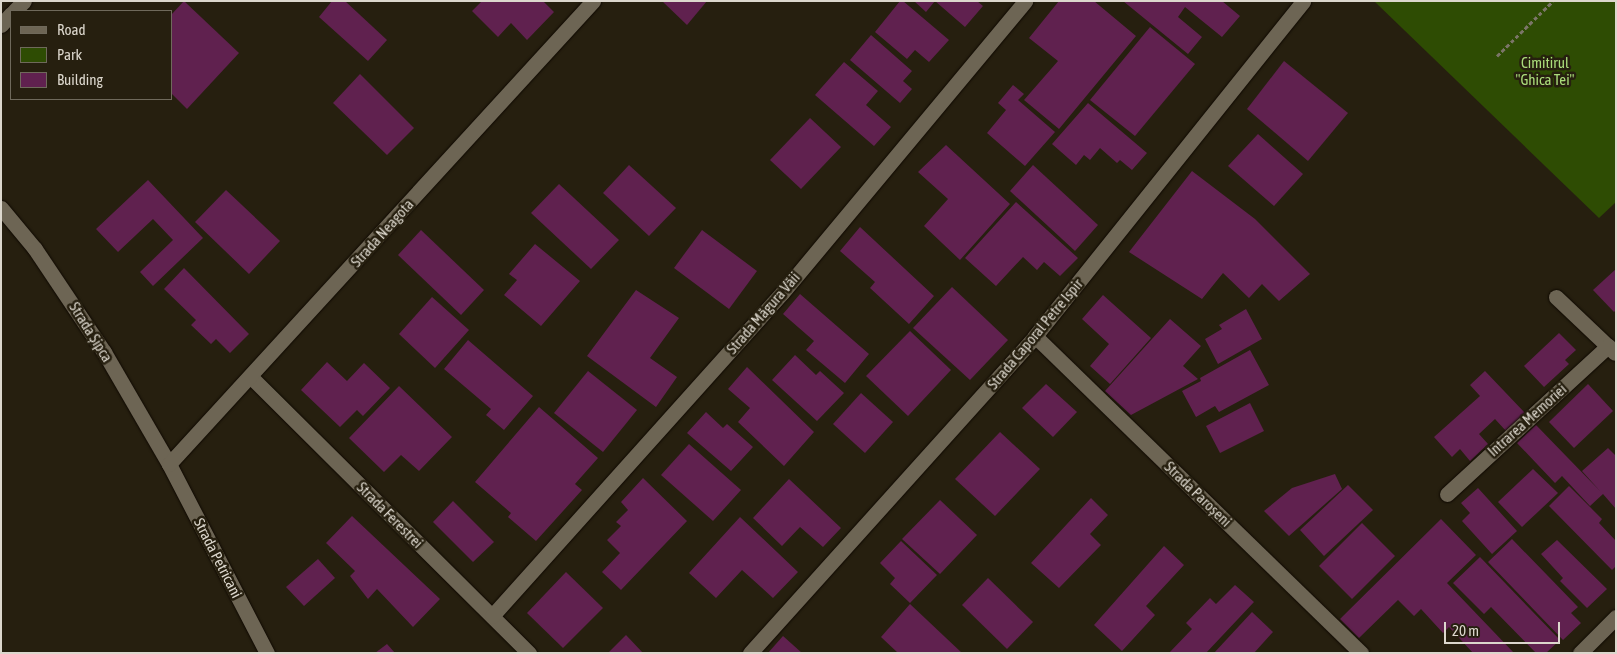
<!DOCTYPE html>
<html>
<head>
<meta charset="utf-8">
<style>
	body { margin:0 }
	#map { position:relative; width:1617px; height:654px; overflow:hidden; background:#261f0f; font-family:"Asap Condensed",sans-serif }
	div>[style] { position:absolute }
	.green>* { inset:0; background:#2e4c03 }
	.building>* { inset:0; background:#60214f }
	.path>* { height:3px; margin-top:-1.5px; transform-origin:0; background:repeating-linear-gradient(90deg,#7b7568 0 4px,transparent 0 6.5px) }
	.roads { filter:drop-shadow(0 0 1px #0f0900) drop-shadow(0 0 1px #0f0900) }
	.minor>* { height:15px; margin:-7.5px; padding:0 7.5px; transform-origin:7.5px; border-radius:7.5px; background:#6d6554 }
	span { translate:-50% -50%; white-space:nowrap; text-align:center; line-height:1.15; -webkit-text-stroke:5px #261f0f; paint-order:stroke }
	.park-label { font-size:15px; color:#abdd7b }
	.street-label { font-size:15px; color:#dcd7cd }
	.frame { position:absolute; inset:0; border:2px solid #dcd7cd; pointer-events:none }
	.legend { position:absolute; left:10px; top:10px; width:162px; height:90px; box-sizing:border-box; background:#261f0f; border:1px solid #6f695b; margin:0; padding:6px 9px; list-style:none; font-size:15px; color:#dcd7cd }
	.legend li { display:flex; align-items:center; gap:10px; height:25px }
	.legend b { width:25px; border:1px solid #6f695b }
	.scale { position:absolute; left:1444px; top:622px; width:116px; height:22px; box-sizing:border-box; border:2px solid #dcd7cd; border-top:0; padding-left:6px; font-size:15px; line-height:18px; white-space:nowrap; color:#dcd7cd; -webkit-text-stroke:4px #261f0f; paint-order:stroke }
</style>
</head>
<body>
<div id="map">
	<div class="green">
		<i style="clip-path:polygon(1374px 1px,1616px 1px,1616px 202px,1599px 218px)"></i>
	</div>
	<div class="building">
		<i style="clip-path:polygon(184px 1px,239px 53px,187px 109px,171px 93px,171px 15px)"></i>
		<i style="clip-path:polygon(332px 1px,345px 1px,387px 40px,368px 61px,319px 17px)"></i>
		<i style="clip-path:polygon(482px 1px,543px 1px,554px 12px,527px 40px,511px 23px,498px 37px,472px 11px)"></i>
		<i style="clip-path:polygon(662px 1px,707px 1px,687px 25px)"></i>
		<i style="clip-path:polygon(900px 1px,903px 1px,949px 40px,929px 62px,915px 50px,907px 59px,875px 32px)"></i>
		<i style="clip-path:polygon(914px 1px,977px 1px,983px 6px,965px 27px,935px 1px,926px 12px)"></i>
		<i style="clip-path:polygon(1059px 1px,1094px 1px,1136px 36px,1059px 129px,1024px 100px,1058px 61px,1029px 38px)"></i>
		<i style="clip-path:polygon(1123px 1px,1222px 1px,1240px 16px,1222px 37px,1185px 7px,1178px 17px,1202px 37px,1188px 54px)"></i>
		<i style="clip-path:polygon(1150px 27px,1195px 64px,1135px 136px,1090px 100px)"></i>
		<i style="clip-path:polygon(871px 35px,912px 71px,903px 81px,912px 89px,900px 103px,850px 60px)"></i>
		<i style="clip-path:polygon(1284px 61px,1348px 113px,1308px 161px,1247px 109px)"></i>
		<i style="clip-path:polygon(844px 62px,878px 91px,866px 105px,891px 127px,874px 146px,815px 95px)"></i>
		<i style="clip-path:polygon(360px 74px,414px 128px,387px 155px,333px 103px)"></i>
		<i style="clip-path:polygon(1013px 85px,1024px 94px,1018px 100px,1055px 132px,1025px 166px,987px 133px,1006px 110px,998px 103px)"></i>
		<i style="clip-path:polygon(1088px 103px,1147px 153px,1132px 170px,1120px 160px,1117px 163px,1100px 148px,1090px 160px,1084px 155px,1076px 165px,1052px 144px)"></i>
		<i style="clip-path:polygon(810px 118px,841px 147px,801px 189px,770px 160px)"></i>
		<i style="clip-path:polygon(1258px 134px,1303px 174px,1274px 206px,1228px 166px)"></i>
		<i style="clip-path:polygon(946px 145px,1010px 204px,960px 260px,924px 226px,948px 199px,918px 172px)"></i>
		<i style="clip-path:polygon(629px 165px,676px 208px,649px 236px,603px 193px)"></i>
		<i style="clip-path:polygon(1033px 165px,1098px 225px,1075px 251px,1010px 191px)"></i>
		<i style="clip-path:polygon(1192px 171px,1255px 219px,1310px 274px,1279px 301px,1262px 284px,1249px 298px,1223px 273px,1202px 299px,1129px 252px)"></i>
		<i style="clip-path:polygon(148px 180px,203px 238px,153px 286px,140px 272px,173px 240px,153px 219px,118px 252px,96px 229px)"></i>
		<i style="clip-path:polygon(559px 184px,619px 240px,591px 269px,531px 213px)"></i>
		<i style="clip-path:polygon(226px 190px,280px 241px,249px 274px,195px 222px)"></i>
		<i style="clip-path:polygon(1016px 202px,1078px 258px,1060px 276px,1044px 262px,1037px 270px,1023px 257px,996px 286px,965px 258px)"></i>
		<i style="clip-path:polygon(860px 227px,934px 296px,909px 324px,870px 288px,875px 282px,840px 251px)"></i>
		<i style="clip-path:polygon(421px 230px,484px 290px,461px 315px,398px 255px)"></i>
		<i style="clip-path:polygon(702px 230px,757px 271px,729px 309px,674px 268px)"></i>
		<i style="clip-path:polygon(535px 244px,580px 281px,541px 326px,504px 295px,517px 280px,509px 274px)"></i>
		<i style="clip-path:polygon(184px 268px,249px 334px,230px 353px,216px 339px,211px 344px,191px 325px,196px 320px,164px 289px)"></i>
		<i style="clip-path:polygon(1616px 269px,1616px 310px,1614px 312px,1593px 290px)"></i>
		<i style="clip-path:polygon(952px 287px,1008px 340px,970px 380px,913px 328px)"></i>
		<i style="clip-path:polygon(636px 290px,679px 318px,650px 358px,677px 377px,656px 407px,587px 356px)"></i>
		<i style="clip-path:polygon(800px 294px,869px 354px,845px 383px,806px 350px,814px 341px,783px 314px)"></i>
		<i style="clip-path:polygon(1103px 295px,1151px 338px,1110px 384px,1090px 366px,1109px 344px,1082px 319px)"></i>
		<i style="clip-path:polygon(432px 297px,469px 330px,435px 368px,399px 334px)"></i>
		<i style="clip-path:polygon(1246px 309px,1262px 339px,1218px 364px,1205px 339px,1222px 329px,1219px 325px)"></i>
		<i style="clip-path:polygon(1170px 319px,1201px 346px,1183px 366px,1198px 379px,1131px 415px,1105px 391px)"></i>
		<i style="clip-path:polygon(910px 331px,951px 370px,908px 416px,866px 376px)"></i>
		<i style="clip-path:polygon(1559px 333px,1576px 350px,1565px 360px,1569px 364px,1544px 387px,1524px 366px)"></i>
		<i style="clip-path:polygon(468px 340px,533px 396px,504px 430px,486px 415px,491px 409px,444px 369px)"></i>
		<i style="clip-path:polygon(1250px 350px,1269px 385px,1219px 412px,1215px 406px,1196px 417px,1182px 391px,1201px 381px,1200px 378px)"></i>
		<i style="clip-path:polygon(795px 355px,816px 375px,820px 371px,844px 393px,817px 421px,772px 380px)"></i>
		<i style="clip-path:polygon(327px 362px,347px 381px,364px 363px,390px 388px,363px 416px,357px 410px,340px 427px,301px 390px)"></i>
		<i style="clip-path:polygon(747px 367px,814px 432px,784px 466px,738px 422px,750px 408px,728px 389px)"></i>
		<i style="clip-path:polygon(588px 371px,637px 410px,603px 452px,554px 413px)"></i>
		<i style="clip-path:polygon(1485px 371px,1525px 413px,1506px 431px,1495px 419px,1479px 434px,1488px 444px,1470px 461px,1460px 449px,1452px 457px,1434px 437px,1480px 396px,1470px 385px)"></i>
		<i style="clip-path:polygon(1046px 384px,1077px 412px,1053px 437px,1022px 408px)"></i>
		<i style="clip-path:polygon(1588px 384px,1613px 411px,1574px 448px,1549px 422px)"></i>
		<i style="clip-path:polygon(399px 386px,452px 437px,419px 471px,401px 455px,384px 472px,349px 438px)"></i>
		<i style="clip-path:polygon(861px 393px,893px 422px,865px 453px,833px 424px)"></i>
		<i style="clip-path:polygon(1250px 403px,1264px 431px,1220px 453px,1206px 426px)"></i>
		<i style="clip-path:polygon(539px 407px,598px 458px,575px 484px,582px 490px,536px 541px,508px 517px,511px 513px,475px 482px)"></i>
		<i style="clip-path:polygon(706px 412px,723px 428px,727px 424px,753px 447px,731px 471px,687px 433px)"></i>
		<i style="clip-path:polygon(1536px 425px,1600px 491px,1582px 471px,1608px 448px,1616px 456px,1616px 509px,1603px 494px,1590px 506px,1562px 476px,1555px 483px,1517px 443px)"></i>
		<i style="clip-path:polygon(1000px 432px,1040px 469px,995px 516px,955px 479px)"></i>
		<i style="clip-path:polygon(689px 444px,741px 490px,713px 521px,661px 475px)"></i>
		<i style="clip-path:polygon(1533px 469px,1558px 493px,1522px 527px,1498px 502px)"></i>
		<i style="clip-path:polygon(1335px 474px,1342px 489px,1289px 536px,1264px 511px,1292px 488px)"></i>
		<i style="clip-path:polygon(643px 478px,687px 521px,621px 590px,602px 572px,620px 553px,607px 540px,621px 526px,616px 522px,628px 510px,621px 502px)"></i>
		<i style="clip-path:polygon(789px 479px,841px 528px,823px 547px,800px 527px,782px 546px,753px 518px)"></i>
		<i style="clip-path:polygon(1348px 485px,1373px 510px,1324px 556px,1300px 530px)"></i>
		<i style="clip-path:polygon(1569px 486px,1602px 519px,1599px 523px,1616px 541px,1616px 566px,1612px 570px,1549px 506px)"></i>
		<i style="clip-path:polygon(1478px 488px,1517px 531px,1492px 554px,1462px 521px,1470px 513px,1461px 503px)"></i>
		<i style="clip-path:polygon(1091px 498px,1108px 515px,1090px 534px,1101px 545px,1059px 588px,1031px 563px)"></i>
		<i style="clip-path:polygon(940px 500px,977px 535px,940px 574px,902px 539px)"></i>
		<i style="clip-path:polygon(453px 501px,494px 542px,473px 562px,433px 522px)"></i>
		<i style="clip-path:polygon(352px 516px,440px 599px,413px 627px,377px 589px,368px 599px,350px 576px,355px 571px,326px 543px)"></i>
		<i style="clip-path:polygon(740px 517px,798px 572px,773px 598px,742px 570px,716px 598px,689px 573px)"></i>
		<i style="clip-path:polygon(1441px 519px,1476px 555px,1447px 583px,1514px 653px,1473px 653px,1449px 627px,1443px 633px,1421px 609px,1414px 616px,1398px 600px,1359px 638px,1340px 619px)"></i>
		<i style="clip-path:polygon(1362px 523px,1395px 556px,1352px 599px,1319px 566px)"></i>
		<i style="clip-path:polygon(1512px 539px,1578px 607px,1571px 613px,1581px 623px,1563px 640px,1488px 562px)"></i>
		<i style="clip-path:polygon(1557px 540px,1607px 589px,1587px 608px,1560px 581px,1563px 578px,1541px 554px)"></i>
		<i style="clip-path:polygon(901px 541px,937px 575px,910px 603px,890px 584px,895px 578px,880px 563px)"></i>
		<i style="clip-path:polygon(1164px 546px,1184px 565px,1146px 606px,1155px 615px,1122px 651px,1094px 625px)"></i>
		<i style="clip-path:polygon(1480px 557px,1560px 640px,1546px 653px,1536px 653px,1491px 607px,1484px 614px,1453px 583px)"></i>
		<i style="clip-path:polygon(318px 559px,335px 578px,304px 606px,286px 587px)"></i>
		<i style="clip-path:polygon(566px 572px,603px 608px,563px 648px,527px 613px)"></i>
		<i style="clip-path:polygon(988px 578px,1033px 622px,1007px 649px,962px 605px)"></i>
		<i style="clip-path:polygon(1235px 585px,1254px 602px,1206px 653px,1169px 653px,1192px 629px,1186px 623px,1210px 598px,1216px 604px)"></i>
		<i style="clip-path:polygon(910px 604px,962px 653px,898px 653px,881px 637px)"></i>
		<i style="clip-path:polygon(1252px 612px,1273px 632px,1254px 653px,1214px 653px)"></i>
		<i style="clip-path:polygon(626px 635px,643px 653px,608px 653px)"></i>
		<i style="clip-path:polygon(783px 636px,802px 653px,768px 653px)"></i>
		<i style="clip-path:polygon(387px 644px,395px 653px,375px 653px)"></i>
	</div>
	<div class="path">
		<i style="left:1497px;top:56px;width:78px;rotate:-44.5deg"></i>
	</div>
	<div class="roads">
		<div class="minor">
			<i style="left:14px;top:11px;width:14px;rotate:-45deg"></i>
			<i style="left:1px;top:25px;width:15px;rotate:-48deg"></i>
			<i style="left:1px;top:208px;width:53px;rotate:50.3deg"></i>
			<i style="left:35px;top:249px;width:124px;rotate:56.2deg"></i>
			<i style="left:104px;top:352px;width:129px;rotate:59.9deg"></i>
			<i style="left:169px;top:464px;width:213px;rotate:62.6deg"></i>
			<i style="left:1556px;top:297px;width:81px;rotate:43.5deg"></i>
			<i style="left:1035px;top:336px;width:455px;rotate:44.2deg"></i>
			<i style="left:251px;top:377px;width:392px;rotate:44.8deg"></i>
			<i style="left:169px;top:464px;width:628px;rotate:-47.52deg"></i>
			<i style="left:1447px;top:494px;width:219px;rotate:-42.6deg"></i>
			<i style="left:492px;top:616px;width:434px;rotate:-48.1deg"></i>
			<i style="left:782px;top:293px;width:380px;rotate:-50.2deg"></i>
			<i style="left:750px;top:653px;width:426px;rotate:-48deg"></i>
			<i style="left:1035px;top:336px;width:429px;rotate:-51.3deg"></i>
			<i style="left:1580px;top:653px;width:51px;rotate:-45deg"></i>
		</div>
	</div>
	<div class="park-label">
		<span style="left:1545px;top:71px">Cimitirul<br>"Ghica Tei"</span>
	</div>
	<div class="street-label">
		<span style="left:382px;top:233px;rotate:-48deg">Strada Neagota</span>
		<span style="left:763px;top:313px;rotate:-49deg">Strada Măgura Văii</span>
		<span style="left:91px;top:332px;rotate:58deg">Strada Șipca</span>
		<span style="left:1035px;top:334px;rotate:-50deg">Strada Caporal Petre Ispir</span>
		<span style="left:1527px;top:420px;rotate:-42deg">Intrarea Memoriei</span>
		<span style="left:1198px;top:494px;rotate:44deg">Strada Paroșeni</span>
		<span style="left:390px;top:515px;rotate:45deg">Strada Ferestrei</span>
		<span style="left:218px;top:558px;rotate:63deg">Strada Petricani</span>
	</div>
	<div class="frame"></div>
	<ul class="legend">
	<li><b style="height:6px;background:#6d6554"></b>Road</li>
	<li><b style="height:14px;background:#2e4c03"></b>Park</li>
	<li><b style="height:14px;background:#60214f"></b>Building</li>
	</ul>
	<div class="scale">20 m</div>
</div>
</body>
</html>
